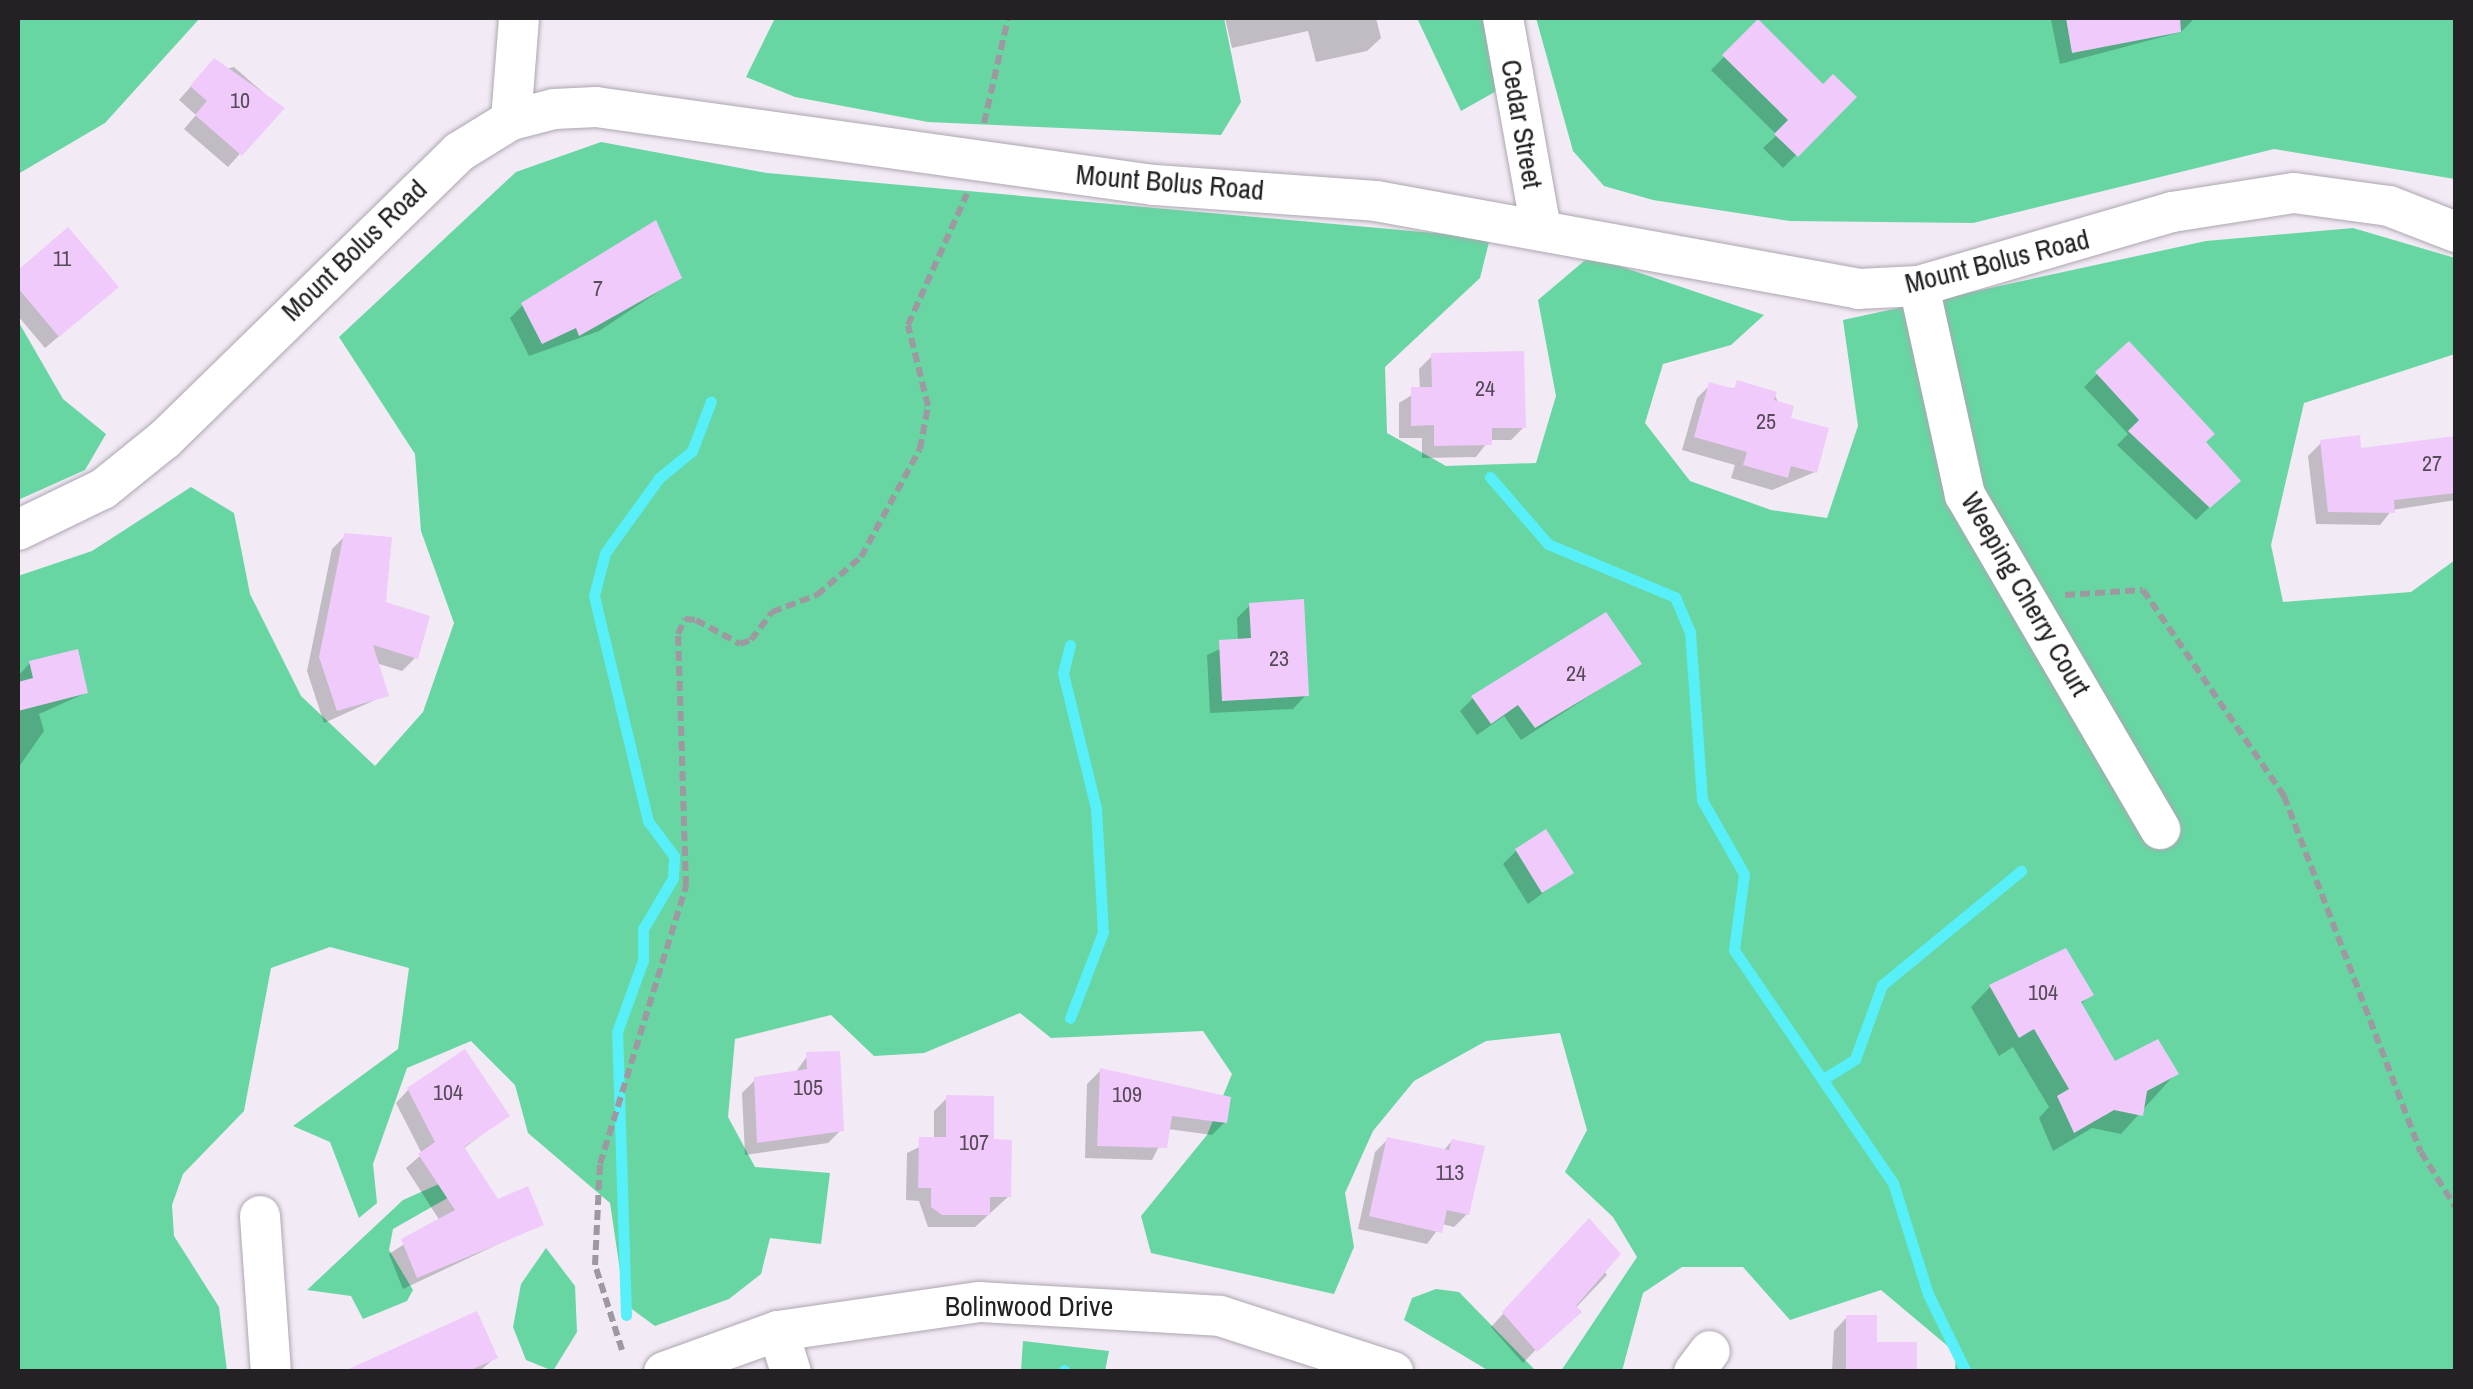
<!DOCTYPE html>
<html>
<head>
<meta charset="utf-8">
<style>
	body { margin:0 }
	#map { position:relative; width:2473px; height:1389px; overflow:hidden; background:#f2eaf5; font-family:"Archivo Narrow",sans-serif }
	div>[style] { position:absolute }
	.forest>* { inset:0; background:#67d6a3 }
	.shadow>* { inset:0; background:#0003 }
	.stream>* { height:11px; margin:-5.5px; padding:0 5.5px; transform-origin:5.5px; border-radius:5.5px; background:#57eff8 }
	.building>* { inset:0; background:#f0cafa }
	.path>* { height:6px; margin-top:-3px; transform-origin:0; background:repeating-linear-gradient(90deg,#9e98a0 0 10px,transparent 0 15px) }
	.roads { filter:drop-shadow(0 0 2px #ada6b0) drop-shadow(0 0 2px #ada6b0) }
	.street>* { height:40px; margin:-20px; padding:0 20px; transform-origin:20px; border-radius:20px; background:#fff }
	span { translate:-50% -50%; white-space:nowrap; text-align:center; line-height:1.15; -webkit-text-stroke:9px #fff; paint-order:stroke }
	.number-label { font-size:22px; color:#574b5a }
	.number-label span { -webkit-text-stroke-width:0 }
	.street-label { font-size:28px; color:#242124 }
	.frame { position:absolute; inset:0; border:20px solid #242124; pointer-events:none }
</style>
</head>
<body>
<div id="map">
	<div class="forest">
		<i style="clip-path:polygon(18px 18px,200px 18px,105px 123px,18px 174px)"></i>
		<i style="clip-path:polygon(775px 18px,1224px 18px,1241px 102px,1221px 135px,928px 122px,795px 97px,746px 77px)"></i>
		<i style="clip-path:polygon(1417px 18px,1483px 18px,1500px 89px,1461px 111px)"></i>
		<i style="clip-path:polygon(1536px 18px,2455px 18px,2455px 179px,2274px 149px,1973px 223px,1790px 221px,1653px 200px,1604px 186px,1573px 151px)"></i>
		<i style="clip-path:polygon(601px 142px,767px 173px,1490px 238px,1480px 278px,1385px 367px,1387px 433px,1446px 466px,1536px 463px,1556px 396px,1538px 300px,1590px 256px,1764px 315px,1731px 345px,1663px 364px,1645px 423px,1690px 481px,1771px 510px,1827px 518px,1858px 426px,1843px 320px,2206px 241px,2353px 228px,2455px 258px,2455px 354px,2304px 403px,2271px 545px,2283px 602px,2411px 592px,2455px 560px,2455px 1371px,1955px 1371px,1956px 1353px,1881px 1290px,1790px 1320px,1743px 1267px,1682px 1267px,1643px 1293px,1622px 1371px,1561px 1371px,1637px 1257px,1613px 1217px,1565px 1172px,1587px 1130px,1560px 1033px,1486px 1041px,1414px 1081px,1373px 1131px,1345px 1193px,1354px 1247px,1334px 1294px,1151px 1253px,1141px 1216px,1207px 1135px,1232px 1074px,1203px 1031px,1051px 1038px,1020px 1013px,924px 1053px,874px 1056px,831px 1015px,735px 1039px,728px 1117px,755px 1167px,830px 1173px,821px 1244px,770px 1238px,761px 1274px,729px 1299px,655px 1326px,625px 1304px,610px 1203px,528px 1133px,515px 1085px,471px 1041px,407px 1068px,373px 1164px,377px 1203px,359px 1218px,330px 1142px,293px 1126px,398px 1049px,409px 968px,330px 947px,271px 968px,244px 1111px,183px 1174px,172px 1205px,174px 1236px,219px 1307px,227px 1371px,18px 1371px,18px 576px,92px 551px,191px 487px,234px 513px,250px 594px,301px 696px,375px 766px,423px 712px,454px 623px,421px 531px,415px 454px,339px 337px,516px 172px)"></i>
		<i style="clip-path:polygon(18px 321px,63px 399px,106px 434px,85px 470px,18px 500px)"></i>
		<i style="clip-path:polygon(448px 1180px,458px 1192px,393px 1229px,389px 1250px,413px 1290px,407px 1301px,363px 1319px,351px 1296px,307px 1290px,403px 1200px)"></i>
		<i style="clip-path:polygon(546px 1248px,575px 1286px,577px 1332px,553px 1371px,526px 1360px,513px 1327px,521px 1284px)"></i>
		<i style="clip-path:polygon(1436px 1289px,1459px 1292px,1536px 1371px,1489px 1371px,1404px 1320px,1412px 1298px)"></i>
		<i style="clip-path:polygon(1023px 1341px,1109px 1351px,1105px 1371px,1021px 1371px)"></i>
	</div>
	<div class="shadow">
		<i style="clip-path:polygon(1225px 18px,1376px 18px,1381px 38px,1367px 51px,1316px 62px,1308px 31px,1232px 48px)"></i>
		<i style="clip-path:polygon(2194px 19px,2181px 32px,2060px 64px,2051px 20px)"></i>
		<i style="clip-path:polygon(1758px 23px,1823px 88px,1853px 97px,1783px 168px,1763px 148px,1777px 135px,1711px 70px)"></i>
		<i style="clip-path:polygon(234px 67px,281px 108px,228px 167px,184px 129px,196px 115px,179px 100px,201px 75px)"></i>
		<i style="clip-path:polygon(68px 231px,103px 299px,45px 348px,18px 316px,18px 273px)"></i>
		<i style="clip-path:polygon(679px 278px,599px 331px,529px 356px,510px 318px,523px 305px)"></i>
		<i style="clip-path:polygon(1432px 356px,1524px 427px,1511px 440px,1489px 440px,1476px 457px,1422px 458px,1422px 438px,1399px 438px,1399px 403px,1420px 390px,1419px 369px)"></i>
		<i style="clip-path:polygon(2097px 374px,2203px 443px,2224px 493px,2196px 520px,2117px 445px,2128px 434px,2084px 387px)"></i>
		<i style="clip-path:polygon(1710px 385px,1774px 394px,1815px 472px,1772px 490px,1731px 478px,1735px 465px,1682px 450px,1697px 398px)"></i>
		<i style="clip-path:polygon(2456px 439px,2456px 500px,2392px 510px,2380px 525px,2316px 524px,2308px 456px,2321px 443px,2359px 450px)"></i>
		<i style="clip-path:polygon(345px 536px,415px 658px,402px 671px,376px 663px,386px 695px,324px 723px,307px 671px,332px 549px)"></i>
		<i style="clip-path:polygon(1250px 605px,1306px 695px,1293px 709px,1210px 713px,1207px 655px,1238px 641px,1237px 618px)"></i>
		<i style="clip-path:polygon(30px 663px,86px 693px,39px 714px,44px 731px,18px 768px,18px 676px)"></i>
		<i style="clip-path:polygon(1639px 664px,1521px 740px,1504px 716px,1477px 735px,1460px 711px,1473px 698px)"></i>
		<i style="clip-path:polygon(1516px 851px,1571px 872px,1528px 904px,1503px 864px)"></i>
		<i style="clip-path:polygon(1990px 987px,2091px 994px,2080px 1005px,2114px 1065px,2176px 1073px,2121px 1134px,2092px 1128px,2053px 1151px,2039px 1118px,2049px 1107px,2013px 1047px,1999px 1056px,1971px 1007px)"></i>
		<i style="clip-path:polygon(808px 1055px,841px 1130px,828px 1143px,745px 1155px,742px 1093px,755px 1080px,795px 1073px)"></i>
		<i style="clip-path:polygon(1100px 1071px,1225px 1122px,1212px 1135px,1168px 1129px,1152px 1160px,1085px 1158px,1087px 1084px)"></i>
		<i style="clip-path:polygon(409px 1089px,506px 1116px,463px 1149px,497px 1202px,541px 1224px,403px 1289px,389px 1254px,440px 1221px,406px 1168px,422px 1154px,396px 1103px)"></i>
		<i style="clip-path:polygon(947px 1098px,991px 1142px,1009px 1196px,975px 1227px,928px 1227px,919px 1201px,906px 1200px,907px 1153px,934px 1140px,934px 1111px)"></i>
		<i style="clip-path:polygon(1388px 1139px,1443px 1151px,1452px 1141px,1467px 1214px,1454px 1227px,1442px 1224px,1427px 1244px,1358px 1229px,1375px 1152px)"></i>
		<i style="clip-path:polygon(1576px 1235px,1607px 1275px,1523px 1363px,1491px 1327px)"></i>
		<i style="clip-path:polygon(1847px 1317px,1875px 1345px,1915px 1372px,1832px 1372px,1834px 1331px)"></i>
		<i style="clip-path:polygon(495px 1357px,479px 1372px,352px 1372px)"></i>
	</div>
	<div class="stream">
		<i style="left:1490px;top:477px;width:89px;rotate:49.1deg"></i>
		<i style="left:1548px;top:544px;width:138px;rotate:22.7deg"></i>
		<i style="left:1675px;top:597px;width:38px;rotate:67deg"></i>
		<i style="left:1690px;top:632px;width:168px;rotate:85.9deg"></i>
		<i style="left:1702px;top:800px;width:85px;rotate:60.4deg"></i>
		<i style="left:1744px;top:874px;width:77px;rotate:97.5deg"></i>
		<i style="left:1734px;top:950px;width:282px;rotate:55.7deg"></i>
		<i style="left:1893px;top:1183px;width:116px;rotate:72.5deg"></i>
		<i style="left:1928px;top:1294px;width:87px;rotate:64deg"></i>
		<i style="left:1070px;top:645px;width:29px;rotate:104deg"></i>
		<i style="left:1063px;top:673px;width:139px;rotate:76.3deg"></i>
		<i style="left:1096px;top:808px;width:124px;rotate:86.8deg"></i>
		<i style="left:1103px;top:932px;width:92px;rotate:111deg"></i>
		<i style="left:1825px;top:1078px;width:36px;rotate:-32deg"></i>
		<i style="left:1855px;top:1059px;width:79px;rotate:-70deg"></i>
		<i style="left:1882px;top:985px;width:180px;rotate:-39.4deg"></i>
		<i style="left:626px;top:1315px;width:283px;rotate:-91.8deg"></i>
		<i style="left:617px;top:1032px;width:77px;rotate:-70.1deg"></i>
		<i style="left:643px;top:960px;width:31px;rotate:-90deg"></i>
		<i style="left:643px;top:929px;width:59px;rotate:-59.5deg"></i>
		<i style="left:673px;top:878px;width:22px;rotate:-87deg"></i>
		<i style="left:674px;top:856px;width:44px;rotate:-126.6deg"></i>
		<i style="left:648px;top:821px;width:231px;rotate:-103.5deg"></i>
		<i style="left:594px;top:596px;width:44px;rotate:-75.7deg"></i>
		<i style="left:605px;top:553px;width:92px;rotate:-54.2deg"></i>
		<i style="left:659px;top:478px;width:43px;rotate:-39.3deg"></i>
		<i style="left:692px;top:451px;width:53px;rotate:-69.2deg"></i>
		<i style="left:1064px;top:1372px;width:2px;rotate:-90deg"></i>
	</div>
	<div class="building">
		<i style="clip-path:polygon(2066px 18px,2180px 18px,2181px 32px,2072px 53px)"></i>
		<i style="clip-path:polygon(1758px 19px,1823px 84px,1833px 74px,1857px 97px,1798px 157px,1774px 134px,1788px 120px,1722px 55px)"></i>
		<i style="clip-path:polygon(214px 58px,285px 108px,242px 156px,195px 115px,207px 101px,190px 86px)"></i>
		<i style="clip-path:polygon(656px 220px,682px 278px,579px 336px,576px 328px,542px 344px,521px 303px)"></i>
		<i style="clip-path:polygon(68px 227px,119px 287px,59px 337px,18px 288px,18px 270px)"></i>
		<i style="clip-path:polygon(2129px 341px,2215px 434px,2206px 442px,2241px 481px,2210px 508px,2128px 431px,2139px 420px,2095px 372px)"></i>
		<i style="clip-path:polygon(1524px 351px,1526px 428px,1492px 428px,1492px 445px,1434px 446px,1434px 425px,1411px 426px,1411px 387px,1432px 387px,1431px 353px)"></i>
		<i style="clip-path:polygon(1737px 380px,1777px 392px,1774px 400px,1794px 406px,1791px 418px,1829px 428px,1817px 473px,1791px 466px,1788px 478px,1743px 465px,1747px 452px,1694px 437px,1709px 382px,1734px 389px)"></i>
		<i style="clip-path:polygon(2360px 435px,2361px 448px,2456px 436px,2456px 493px,2394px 500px,2395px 513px,2328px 512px,2320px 440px)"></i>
		<i style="clip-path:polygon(344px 533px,392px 537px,386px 602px,430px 616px,418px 659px,373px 645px,389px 696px,337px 711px,319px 657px)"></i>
		<i style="clip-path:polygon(1304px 599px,1309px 696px,1222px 701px,1219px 640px,1251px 638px,1249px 603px)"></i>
		<i style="clip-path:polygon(1606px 612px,1642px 664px,1535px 728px,1518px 705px,1491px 724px,1471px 696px)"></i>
		<i style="clip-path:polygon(78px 649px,88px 693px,18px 711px,18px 682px,33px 678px,29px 661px)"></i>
		<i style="clip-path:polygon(1546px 829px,1574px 873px,1542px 893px,1515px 849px)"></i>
		<i style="clip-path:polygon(2066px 948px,2094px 995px,2081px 1002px,2115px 1061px,2158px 1039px,2179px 1074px,2147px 1091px,2143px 1116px,2114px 1110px,2074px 1133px,2057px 1096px,2069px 1089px,2034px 1029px,2019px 1038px,1989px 985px)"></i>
		<i style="clip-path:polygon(465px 1049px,510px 1116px,464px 1147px,498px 1199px,528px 1186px,544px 1225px,417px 1278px,401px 1239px,455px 1210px,418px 1154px,435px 1142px,407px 1088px)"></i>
		<i style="clip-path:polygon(840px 1051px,844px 1131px,757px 1143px,754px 1077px,807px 1069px,806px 1052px)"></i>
		<i style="clip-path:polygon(1100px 1068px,1231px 1097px,1227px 1123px,1172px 1116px,1167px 1148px,1097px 1146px)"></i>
		<i style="clip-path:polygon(946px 1095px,994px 1096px,994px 1139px,1012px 1140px,1011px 1197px,990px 1197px,990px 1215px,942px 1215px,931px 1207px,931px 1188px,918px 1188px,919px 1137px,946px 1137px)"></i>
		<i style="clip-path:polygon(1387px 1137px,1449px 1150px,1452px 1139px,1485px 1146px,1469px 1215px,1447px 1210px,1442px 1233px,1369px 1216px)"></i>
		<i style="clip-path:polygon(1589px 1218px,1621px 1254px,1576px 1306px,1582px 1312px,1537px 1352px,1502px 1312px)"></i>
		<i style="clip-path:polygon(477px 1311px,498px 1358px,466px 1372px,342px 1372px)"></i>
		<i style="clip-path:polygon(1846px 1315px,1877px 1315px,1877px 1342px,1917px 1342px,1917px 1372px,1846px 1372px)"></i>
	</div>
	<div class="path">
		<i style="left:984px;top:123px;width:108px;rotate:-77.1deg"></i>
		<i style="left:2065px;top:595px;width:78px;rotate:-3.7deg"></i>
		<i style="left:2143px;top:590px;width:250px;rotate:55.6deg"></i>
		<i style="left:2284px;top:796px;width:381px;rotate:69deg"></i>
		<i style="left:2421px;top:1152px;width:66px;rotate:58deg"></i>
		<i style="left:622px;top:1350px;width:89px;rotate:-107.6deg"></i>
		<i style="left:595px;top:1265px;width:101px;rotate:-87.2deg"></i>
		<i style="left:600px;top:1164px;width:291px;rotate:-72.8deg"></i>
		<i style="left:686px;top:886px;width:252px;rotate:-91.8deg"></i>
		<i style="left:678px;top:634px;width:17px;rotate:-65deg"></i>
		<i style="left:685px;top:619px;width:11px;rotate:5deg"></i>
		<i style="left:696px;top:620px;width:50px;rotate:28.6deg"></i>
		<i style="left:740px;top:644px;width:12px;rotate:-20deg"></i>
		<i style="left:751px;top:640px;width:35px;rotate:-53deg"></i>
		<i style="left:772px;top:612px;width:48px;rotate:-20.7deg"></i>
		<i style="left:817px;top:595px;width:58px;rotate:-40.8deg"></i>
		<i style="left:861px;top:557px;width:123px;rotate:-61.4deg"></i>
		<i style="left:920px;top:449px;width:44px;rotate:-79.5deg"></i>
		<i style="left:928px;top:406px;width:83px;rotate:-103.9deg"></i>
		<i style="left:908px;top:325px;width:144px;rotate:-65.8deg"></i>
	</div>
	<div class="roads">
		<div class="street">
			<i style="left:1503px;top:18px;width:215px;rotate:79.8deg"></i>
			<i style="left:511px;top:120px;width:102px;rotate:-85.5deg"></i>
			<i style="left:1919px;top:286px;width:214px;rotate:77.6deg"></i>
			<i style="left:1965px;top:495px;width:387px;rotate:59.7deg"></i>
			<i style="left:18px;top:530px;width:94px;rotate:-25.8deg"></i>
			<i style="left:103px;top:489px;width:80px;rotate:-38.9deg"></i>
			<i style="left:165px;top:439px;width:411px;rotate:-44.3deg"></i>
			<i style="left:459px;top:152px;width:61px;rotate:-31.6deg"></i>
			<i style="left:511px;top:120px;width:44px;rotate:-14.3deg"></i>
			<i style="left:554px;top:109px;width:42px;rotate:-2.7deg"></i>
			<i style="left:596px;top:107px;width:563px;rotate:7.96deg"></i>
			<i style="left:1154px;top:185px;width:223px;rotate:4.1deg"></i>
			<i style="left:1376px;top:201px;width:490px;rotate:10.3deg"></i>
			<i style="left:1858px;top:289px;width:61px;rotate:-2.8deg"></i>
			<i style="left:1919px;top:286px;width:264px;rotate:-16.3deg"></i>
			<i style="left:2172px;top:212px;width:123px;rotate:-8.9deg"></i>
			<i style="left:2294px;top:193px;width:96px;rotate:7.8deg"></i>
			<i style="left:2389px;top:206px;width:72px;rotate:21.2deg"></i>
			<i style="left:260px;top:1216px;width:156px;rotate:86deg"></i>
			<i style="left:778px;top:1331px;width:43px;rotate:72.4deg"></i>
			<i style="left:664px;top:1372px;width:121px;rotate:-19.8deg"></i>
			<i style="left:778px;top:1331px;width:204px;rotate:-8.2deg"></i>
			<i style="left:980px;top:1302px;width:240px;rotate:3.3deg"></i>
			<i style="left:1220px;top:1316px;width:182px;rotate:17.9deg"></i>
			<i style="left:1694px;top:1372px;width:26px;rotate:-53deg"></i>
		</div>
	</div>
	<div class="number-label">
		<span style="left:240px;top:101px">10</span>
		<span style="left:62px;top:259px">11</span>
		<span style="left:598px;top:289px">7</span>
		<span style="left:1485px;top:389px">24</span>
		<span style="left:1766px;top:422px">25</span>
		<span style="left:2432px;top:464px">27</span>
		<span style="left:1279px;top:659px">23</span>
		<span style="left:1576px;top:674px">24</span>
		<span style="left:2043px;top:993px">104</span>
		<span style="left:808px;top:1088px">105</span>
		<span style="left:448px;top:1093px">104</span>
		<span style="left:1127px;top:1095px">109</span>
		<span style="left:974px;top:1143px">107</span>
		<span style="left:1450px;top:1173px">113</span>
	</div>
	<div class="street-label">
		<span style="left:1522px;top:124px;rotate:80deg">Cedar Street</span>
		<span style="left:1170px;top:182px;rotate:5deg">Mount Bolus Road</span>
		<span style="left:354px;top:250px;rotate:-44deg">Mount Bolus Road</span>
		<span style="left:1997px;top:261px;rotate:-14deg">Mount Bolus Road</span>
		<span style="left:2026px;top:594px;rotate:60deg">Weeping Cherry Court</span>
		<span style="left:1029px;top:1306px">Bolinwood Drive</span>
	</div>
	<div class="frame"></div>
</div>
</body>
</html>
